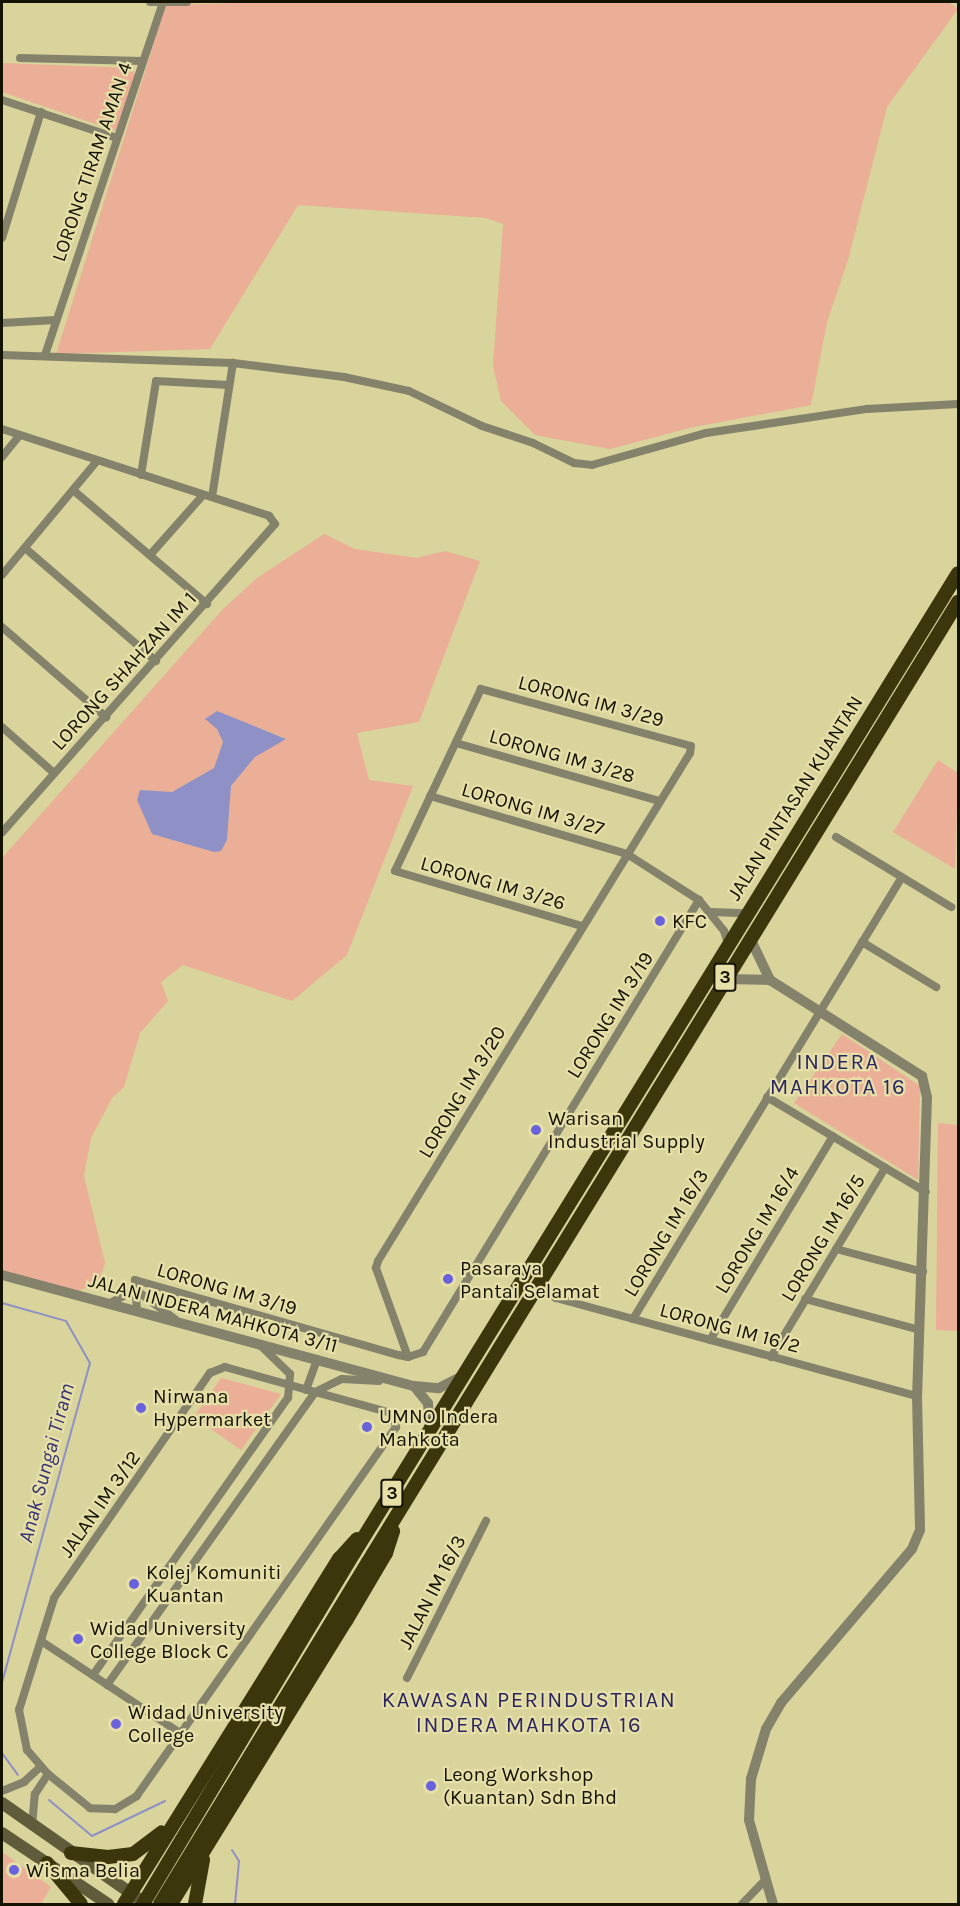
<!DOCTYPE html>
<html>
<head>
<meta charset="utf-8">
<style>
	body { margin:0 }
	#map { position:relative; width:960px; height:1906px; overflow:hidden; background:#d9d39c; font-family:Karla,sans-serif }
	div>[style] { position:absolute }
	.green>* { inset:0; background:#ebae97 }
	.water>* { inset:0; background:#8e90c6 }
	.stream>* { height:2px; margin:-1px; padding:0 1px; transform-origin:1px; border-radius:1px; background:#8e90c6 }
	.minor>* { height:8px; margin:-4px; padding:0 4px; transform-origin:4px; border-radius:4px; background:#84826b }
	.tertiary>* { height:10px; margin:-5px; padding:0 5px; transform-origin:5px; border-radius:5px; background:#84826b }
	.secondary>* { height:12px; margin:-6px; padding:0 6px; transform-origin:6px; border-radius:6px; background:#605c3b }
	.trunk>* { height:14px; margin:-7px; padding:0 7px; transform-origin:7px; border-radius:7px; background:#3c360c }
	.trunk-bridge>* { height:14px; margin:-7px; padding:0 7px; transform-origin:7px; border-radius:7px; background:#3c360c }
	.dots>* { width:16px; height:16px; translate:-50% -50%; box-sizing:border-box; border:3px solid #e6e0a8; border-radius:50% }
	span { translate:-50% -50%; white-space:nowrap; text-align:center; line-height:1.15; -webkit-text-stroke:4.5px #e6e0a8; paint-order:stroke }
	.shield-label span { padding:2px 4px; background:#e6e0a8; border:2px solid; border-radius:4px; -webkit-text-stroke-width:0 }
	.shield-label { font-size:18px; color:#141200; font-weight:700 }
	.street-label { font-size:20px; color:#141200 }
	.poi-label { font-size:20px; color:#141200 }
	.left { translate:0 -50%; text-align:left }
	.water-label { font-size:21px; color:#363274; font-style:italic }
	.quarter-label { font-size:22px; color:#2b2661; letter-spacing:1.5px }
	.frame { position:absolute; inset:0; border:3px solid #141200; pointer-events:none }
</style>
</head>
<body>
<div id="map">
	<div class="green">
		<i style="clip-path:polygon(276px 2px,949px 2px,958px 9px,887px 107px,848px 260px,827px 322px,811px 405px,689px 428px,610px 449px,535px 435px,501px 401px,493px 366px,503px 224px,486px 218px,298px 205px,210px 349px,56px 354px,166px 5px)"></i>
		<i style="clip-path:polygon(2px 63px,131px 68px,136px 76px,116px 131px,2px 92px)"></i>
		<i style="clip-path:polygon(evenodd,324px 534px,355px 549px,417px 558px,445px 551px,480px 561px,419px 722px,357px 733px,369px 780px,413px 786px,347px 955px,292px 1001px,183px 965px,161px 982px,168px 1001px,140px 1033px,124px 1087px,112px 1098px,91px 1138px,84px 1176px,105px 1263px,99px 1281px,72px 1294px,2px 1275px,2px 858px,223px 609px,257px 578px,324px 534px,217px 712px,285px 738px,255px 757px,231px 786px,227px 840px,214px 852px,152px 834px,140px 790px,172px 792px,214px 768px,223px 742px,217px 729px,217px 712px)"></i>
		<i style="clip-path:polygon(938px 760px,958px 773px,955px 869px,893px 832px)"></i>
		<i style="clip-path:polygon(842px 1034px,920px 1086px,918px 1180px,794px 1103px)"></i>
		<i style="clip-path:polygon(938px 1123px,958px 1125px,958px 1331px,936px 1330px)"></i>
		<i style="clip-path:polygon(221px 1378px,281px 1394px,241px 1450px,194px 1417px)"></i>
		<i style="clip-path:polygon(2px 1852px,51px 1887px,41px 1904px,2px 1904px)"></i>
	</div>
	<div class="water">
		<i style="clip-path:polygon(217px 711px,286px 739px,255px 757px,231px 786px,227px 840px,221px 851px,214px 852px,152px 834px,137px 800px,140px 790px,172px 792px,214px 768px,223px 742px,217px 729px,205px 719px)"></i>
	</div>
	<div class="stream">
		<i style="left:2px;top:1303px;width:66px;rotate:15.7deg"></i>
		<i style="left:66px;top:1321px;width:48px;rotate:60.3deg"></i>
		<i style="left:90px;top:1363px;width:331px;rotate:105.4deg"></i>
		<i style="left:2px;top:1753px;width:27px;rotate:54deg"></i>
		<i style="left:49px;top:1800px;width:56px;rotate:39.9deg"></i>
		<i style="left:92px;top:1836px;width:81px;rotate:-25.6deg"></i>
		<i style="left:232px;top:1850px;width:13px;rotate:58deg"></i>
		<i style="left:239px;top:1861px;width:43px;rotate:95.3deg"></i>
	</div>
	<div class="minor">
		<i style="left:150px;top:2px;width:37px"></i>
		<i style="left:20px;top:58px;width:123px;rotate:1.4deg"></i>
		<i style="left:2px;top:100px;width:121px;rotate:18.3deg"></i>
		<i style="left:2px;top:238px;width:132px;rotate:-72.8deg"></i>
		<i style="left:2px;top:323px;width:54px;rotate:-3.2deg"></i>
		<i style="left:2px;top:355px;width:231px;rotate:2deg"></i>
		<i style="left:233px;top:363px;width:112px;rotate:7.2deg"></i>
		<i style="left:344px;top:377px;width:66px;rotate:12.2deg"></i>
		<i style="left:409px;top:391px;width:81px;rotate:25.6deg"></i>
		<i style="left:482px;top:426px;width:54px;rotate:18.4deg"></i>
		<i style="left:533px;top:443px;width:46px;rotate:26deg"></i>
		<i style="left:574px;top:463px;width:18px;rotate:6deg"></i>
		<i style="left:592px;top:465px;width:118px;rotate:-15.7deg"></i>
		<i style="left:706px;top:433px;width:163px;rotate:-8.5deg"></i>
		<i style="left:867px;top:409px;width:91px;rotate:-3.1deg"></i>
		<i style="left:45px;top:355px;width:372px;rotate:-71.5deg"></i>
		<i style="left:2px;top:429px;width:281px;rotate:18deg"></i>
		<i style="left:269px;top:516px;width:10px;rotate:53deg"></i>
		<i style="left:275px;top:524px;width:412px;rotate:131.5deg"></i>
		<i style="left:2px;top:457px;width:28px;rotate:-51deg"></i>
		<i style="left:141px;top:475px;width:95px;rotate:-80.9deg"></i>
		<i style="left:156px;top:381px;width:73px;rotate:3.1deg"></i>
		<i style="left:73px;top:490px;width:176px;rotate:40.4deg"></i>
		<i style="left:212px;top:497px;width:136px;rotate:-81.1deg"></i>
		<i style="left:25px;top:548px;width:173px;rotate:40.8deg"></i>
		<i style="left:150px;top:555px;width:80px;rotate:-48.5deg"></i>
		<i style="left:2px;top:575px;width:148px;rotate:-50.2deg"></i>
		<i style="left:2px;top:627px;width:138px;rotate:40.9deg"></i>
		<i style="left:2px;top:727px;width:69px;rotate:41.5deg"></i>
		<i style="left:456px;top:743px;width:211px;rotate:15.9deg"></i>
		<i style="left:430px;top:796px;width:205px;rotate:16.4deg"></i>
		<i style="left:627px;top:854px;width:85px;rotate:32.6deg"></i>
		<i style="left:699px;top:900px;width:40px;rotate:51deg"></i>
		<i style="left:724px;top:931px;width:13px;rotate:72deg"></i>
		<i style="left:836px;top:837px;width:135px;rotate:31.3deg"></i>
		<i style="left:710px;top:912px;width:36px;rotate:2deg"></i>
		<i style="left:862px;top:942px;width:87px;rotate:31.3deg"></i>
		<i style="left:767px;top:1097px;width:185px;rotate:30.9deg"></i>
		<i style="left:836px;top:1249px;width:90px;rotate:14.8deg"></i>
		<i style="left:536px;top:1287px;width:23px;rotate:29deg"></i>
		<i style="left:556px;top:1298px;width:374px;rotate:15.2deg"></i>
		<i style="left:136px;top:1290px;width:50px;rotate:36.9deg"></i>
		<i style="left:805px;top:1299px;width:119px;rotate:15.1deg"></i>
		<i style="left:108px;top:1304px;width:31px;rotate:-27deg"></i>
		<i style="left:137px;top:1311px;width:31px;rotate:-94deg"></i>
		<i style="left:135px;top:1280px;width:274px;rotate:15.9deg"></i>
		<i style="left:399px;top:1355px;width:9px;rotate:13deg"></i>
		<i style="left:408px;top:1357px;width:16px;rotate:-18deg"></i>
		<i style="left:423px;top:1352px;width:530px;rotate:-58.59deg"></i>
		<i style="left:633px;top:1319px;width:517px;rotate:-58.68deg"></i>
		<i style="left:710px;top:1340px;width:238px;rotate:-58.9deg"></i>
		<i style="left:408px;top:1357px;width:95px;rotate:-109.8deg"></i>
		<i style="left:376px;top:1268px;width:7px;rotate:-74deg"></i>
		<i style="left:378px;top:1261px;width:596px;rotate:-58.44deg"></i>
		<i style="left:690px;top:753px;width:7px;rotate:-82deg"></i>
		<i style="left:691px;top:746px;width:218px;rotate:-164.8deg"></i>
		<i style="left:481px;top:689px;width:201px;rotate:115.3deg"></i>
		<i style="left:395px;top:871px;width:195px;rotate:16.4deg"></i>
		<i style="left:771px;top:1357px;width:221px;rotate:-58.9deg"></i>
		<i style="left:225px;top:1367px;width:172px;rotate:15.5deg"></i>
		<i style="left:391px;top:1413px;width:15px;rotate:70deg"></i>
		<i style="left:396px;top:1427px;width:451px;rotate:125.1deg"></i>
		<i style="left:137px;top:1796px;width:26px;rotate:149deg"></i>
		<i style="left:115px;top:1809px;width:25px;rotate:-178deg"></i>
		<i style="left:90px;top:1808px;width:54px;rotate:-141deg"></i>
		<i style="left:48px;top:1774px;width:32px;rotate:-131deg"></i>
		<i style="left:27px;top:1750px;width:41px;rotate:-101.3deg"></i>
		<i style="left:19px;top:1710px;width:117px;rotate:-72.6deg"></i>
		<i style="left:54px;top:1598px;width:274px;rotate:-55.3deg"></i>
		<i style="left:210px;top:1373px;width:16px;rotate:-22deg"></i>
		<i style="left:306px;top:1390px;width:33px;rotate:-70deg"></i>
		<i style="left:41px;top:1641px;width:167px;rotate:33.5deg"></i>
		<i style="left:93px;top:1675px;width:339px;rotate:-54.9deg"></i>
		<i style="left:288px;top:1398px;width:24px;rotate:-85deg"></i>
		<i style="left:290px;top:1374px;width:40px;rotate:-136deg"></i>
		<i style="left:407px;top:1678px;width:176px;rotate:-63.3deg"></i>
		<i style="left:107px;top:1685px;width:359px;rotate:-54.6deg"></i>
		<i style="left:315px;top:1392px;width:30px;rotate:-26deg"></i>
		<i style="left:342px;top:1379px;width:37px;rotate:3deg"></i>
		<i style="left:2px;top:1791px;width:24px;rotate:-22deg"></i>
		<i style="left:24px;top:1782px;width:23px;rotate:-43deg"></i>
		<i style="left:32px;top:1826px;width:32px;rotate:-85deg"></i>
		<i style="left:35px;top:1794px;width:24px;rotate:-57deg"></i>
		<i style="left:742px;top:1904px;width:33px;rotate:-46deg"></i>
	</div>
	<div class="tertiary">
		<i style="left:750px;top:938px;width:47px;rotate:64.5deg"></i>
		<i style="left:724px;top:979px;width:46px;rotate:1.2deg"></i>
		<i style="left:770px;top:980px;width:180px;rotate:32.3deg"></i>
		<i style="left:922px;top:1076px;width:22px;rotate:77deg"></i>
		<i style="left:927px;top:1097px;width:299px;rotate:91.9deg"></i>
		<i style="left:917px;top:1396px;width:134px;rotate:88.7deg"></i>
		<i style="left:920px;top:1530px;width:21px;rotate:113deg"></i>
		<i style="left:912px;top:1549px;width:202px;rotate:130.4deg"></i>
		<i style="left:781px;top:1703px;width:30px;rotate:120deg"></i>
		<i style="left:766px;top:1729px;width:52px;rotate:106.7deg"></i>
		<i style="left:751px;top:1779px;width:41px;rotate:92.8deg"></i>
		<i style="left:749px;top:1820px;width:87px;rotate:74.1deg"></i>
		<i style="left:2px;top:1275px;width:427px;rotate:15.1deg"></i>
		<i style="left:414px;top:1386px;width:25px;rotate:5deg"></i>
		<i style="left:439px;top:1388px;width:25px;rotate:-27deg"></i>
		<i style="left:414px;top:1386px;width:22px;rotate:51deg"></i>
		<i style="left:428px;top:1403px;width:26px;rotate:86deg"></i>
	</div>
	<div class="secondary">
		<i style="left:2px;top:1803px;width:176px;rotate:35deg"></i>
		<i style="left:2px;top:1833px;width:128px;rotate:33.8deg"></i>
	</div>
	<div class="trunk">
		<i style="left:354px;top:1553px;width:1151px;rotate:-58.35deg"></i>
		<i style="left:368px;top:1562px;width:1127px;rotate:-58.43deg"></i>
		<i style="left:71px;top:1853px;width:37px;rotate:6deg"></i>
		<i style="left:108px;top:1857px;width:25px;rotate:-7deg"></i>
		<i style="left:133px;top:1854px;width:36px;rotate:-37deg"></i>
		<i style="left:47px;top:1863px;width:53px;rotate:50.3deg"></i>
		<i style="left:124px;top:1904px;width:407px;rotate:-58.1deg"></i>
		<i style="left:339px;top:1559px;width:27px;rotate:-48deg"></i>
		<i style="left:171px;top:1904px;width:333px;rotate:-58.3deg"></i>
		<i style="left:346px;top:1621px;width:79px;rotate:-59.5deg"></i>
		<i style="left:386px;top:1553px;width:23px;rotate:-72deg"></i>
		<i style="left:195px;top:1904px;width:45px;rotate:-79.7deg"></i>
	</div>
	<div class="trunk-bridge">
		<i style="left:143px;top:1904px;width:410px;rotate:-59deg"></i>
		<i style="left:160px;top:1904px;width:400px;rotate:-58.7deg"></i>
	</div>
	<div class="dots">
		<i style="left:660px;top:921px;background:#6a62dc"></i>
		<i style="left:536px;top:1130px;background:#6a62dc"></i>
		<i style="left:448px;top:1279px;background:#6a62dc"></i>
		<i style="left:141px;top:1408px;background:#6a62dc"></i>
		<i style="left:367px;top:1427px;background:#6a62dc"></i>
		<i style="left:134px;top:1584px;background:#6a62dc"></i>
		<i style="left:78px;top:1639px;background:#6a62dc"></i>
		<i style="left:116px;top:1724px;background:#6a62dc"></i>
		<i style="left:431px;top:1786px;background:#6a62dc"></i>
		<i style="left:14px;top:1870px;background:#6a62dc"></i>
	</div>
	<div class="shield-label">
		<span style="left:725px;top:977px">3</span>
		<span style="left:392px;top:1493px">3</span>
	</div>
	<div class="street-label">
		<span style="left:92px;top:162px;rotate:-71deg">LORONG TIRAM AMAN 4</span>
		<span style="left:124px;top:671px;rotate:-48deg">LORONG SHAHZAN IM 1</span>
		<span style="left:591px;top:701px;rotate:15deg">LORONG IM 3/29</span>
		<span style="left:562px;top:756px;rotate:16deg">LORONG IM 3/28</span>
		<span style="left:795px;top:798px;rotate:-58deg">JALAN PINTASAN KUANTAN</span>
		<span style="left:533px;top:809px;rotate:16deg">LORONG IM 3/27</span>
		<span style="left:493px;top:883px;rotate:16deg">LORONG IM 3/26</span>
		<span style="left:610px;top:1015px;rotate:-58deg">LORONG IM 3/19</span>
		<span style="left:462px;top:1092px;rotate:-59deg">LORONG IM 3/20</span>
		<span style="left:757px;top:1230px;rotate:-59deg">LORONG IM 16/4</span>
		<span style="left:666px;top:1233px;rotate:-59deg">LORONG IM 16/3</span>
		<span style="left:823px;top:1238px;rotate:-59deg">LORONG IM 16/5</span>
		<span style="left:227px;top:1289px;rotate:16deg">LORONG IM 3/19</span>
		<span style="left:213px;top:1313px;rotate:15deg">JALAN INDERA MAHKOTA 3/11</span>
		<span style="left:730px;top:1328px;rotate:15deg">LORONG IM 16/2</span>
		<span style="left:100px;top:1504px;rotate:-55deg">JALAN IM 3/12</span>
		<span style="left:432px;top:1592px;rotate:-63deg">JALAN IM 16/3</span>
	</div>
	<div class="poi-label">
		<span class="left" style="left:672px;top:921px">KFC</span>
		<span class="left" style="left:548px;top:1130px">Warisan<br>Industrial Supply</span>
		<span class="left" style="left:460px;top:1280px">Pasaraya<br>Pantai Selamat</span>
		<span class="left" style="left:153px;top:1408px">Nirwana<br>Hypermarket</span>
		<span class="left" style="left:379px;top:1428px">UMNO Indera<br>Mahkota</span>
		<span class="left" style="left:146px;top:1584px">Kolej Komuniti<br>Kuantan</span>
		<span class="left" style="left:90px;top:1640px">Widad University<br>College Block C</span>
		<span class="left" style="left:128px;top:1724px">Widad University<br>College</span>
		<span class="left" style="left:443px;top:1786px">Leong Workshop<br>(Kuantan) Sdn Bhd</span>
		<span class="left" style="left:26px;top:1870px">Wisma Belia</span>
	</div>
	<div class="water-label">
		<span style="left:46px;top:1463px;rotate:-75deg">Anak Sungai Tiram</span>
	</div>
	<div class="quarter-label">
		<span style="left:838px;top:1075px">INDERA<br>MAHKOTA 16</span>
		<span style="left:529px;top:1713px">KAWASAN PERINDUSTRIAN<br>INDERA MAHKOTA 16</span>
	</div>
	<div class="frame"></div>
</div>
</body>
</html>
